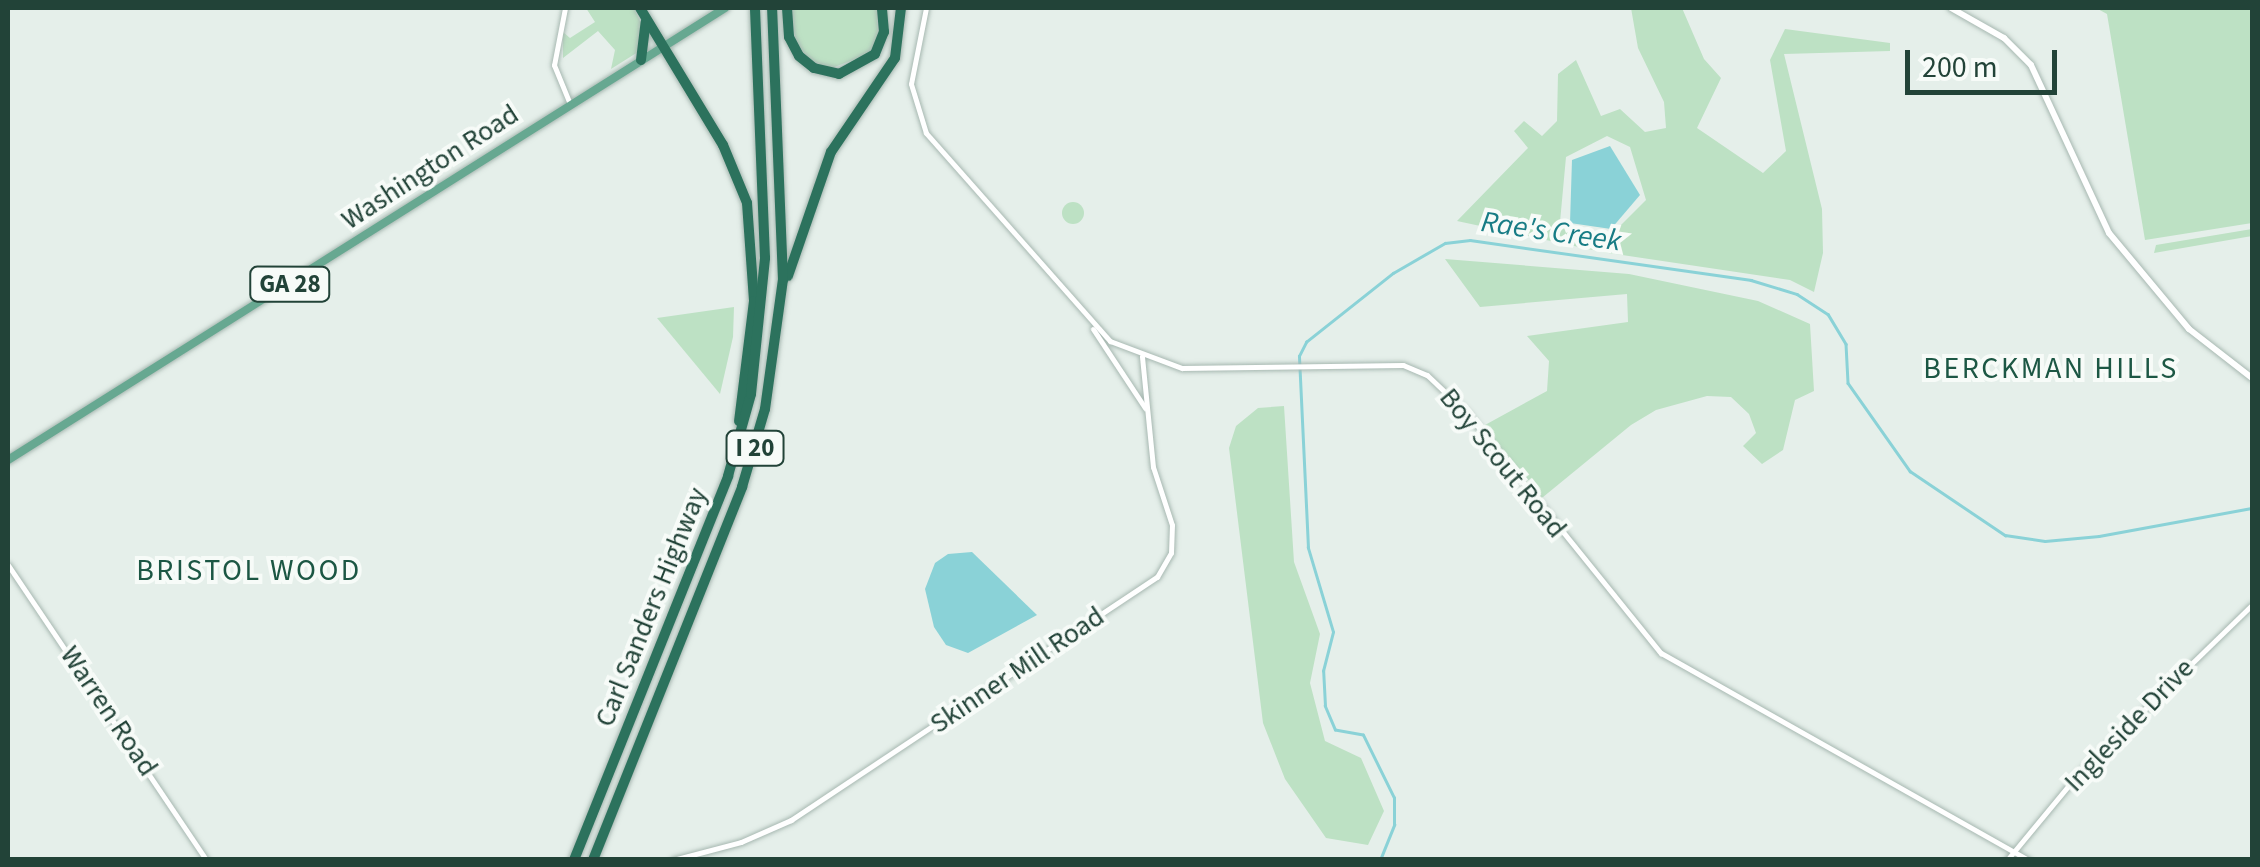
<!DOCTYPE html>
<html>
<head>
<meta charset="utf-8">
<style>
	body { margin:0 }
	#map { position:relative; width:2260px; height:867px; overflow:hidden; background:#e5efea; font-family:"Source Sans 3",sans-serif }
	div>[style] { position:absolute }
	.green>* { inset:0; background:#bde1c4 }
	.round { border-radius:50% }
	.water>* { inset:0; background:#8ad2d7 }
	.stream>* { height:2.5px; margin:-1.25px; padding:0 1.25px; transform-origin:1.25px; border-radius:1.25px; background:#8ad2d7 }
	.roads { filter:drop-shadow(0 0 2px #a7b8b1) drop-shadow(0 0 2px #a7b8b1) }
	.tertiary>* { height:5px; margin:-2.5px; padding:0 2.5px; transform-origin:2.5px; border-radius:2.5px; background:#fff }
	.secondary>* { height:6px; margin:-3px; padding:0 3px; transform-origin:3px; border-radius:3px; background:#fff }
	.primary>* { height:8px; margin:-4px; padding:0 4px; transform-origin:4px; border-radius:4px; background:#67a891 }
	.motorway>* { height:10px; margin:-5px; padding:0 5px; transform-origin:5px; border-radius:5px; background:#2c725d }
	span { translate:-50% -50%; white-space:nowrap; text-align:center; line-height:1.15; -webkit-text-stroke:8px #f7fbf8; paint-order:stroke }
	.shield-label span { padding:2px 8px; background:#f7fbf8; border:2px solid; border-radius:8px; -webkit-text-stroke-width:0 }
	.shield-label { font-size:25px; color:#224338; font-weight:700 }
	.street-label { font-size:28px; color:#224338 }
	.water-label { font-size:30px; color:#177c85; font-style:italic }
	.neighbourhood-label { font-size:30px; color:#1c5744; letter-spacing:2.5px }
	.frame { position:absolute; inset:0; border:10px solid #224338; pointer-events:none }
	.scale { position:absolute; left:1905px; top:50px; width:152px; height:45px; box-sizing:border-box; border:5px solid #224338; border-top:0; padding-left:12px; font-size:30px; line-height:35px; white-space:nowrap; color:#224338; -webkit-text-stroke:8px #f7fbf8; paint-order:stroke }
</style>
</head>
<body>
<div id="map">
	<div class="green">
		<i style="clip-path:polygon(586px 8px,634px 8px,644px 30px,638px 52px,611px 69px,615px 50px,598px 31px,563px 58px,563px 32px,570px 38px,595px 22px)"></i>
		<i style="clip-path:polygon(791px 8px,877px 8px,878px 35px,869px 54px,829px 69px,807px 58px,795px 39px)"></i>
		<i style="clip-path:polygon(evenodd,1631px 8px,1682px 8px,1704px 59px,1721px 78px,1697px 128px,1763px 173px,1786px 151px,1770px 60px,1785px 29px,1890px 43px,1890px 51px,1784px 54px,1822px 209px,1823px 253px,1814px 292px,1790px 280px,1602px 252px,1457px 221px,1528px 148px,1514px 131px,1524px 121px,1542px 136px,1557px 121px,1558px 74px,1576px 60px,1601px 116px,1620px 109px,1645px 132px,1666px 128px,1664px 102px,1638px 48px,1631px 8px,1607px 136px,1630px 147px,1646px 200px,1607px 239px,1560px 222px,1566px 157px,1607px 136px)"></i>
		<i style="clip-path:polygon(2096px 8px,2252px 8px,2252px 223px,2145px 240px,2107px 14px)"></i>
		<i class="round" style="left:1062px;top:202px;width:22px;height:22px"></i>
		<i style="clip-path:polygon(2252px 229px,2252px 236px,2154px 253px,2156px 245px)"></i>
		<i style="clip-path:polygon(1445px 259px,1629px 274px,1758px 301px,1810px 324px,1814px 391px,1795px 400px,1783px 450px,1762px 464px,1743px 446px,1756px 433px,1749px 414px,1731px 397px,1707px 396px,1656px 410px,1631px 425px,1537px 502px,1485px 425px,1547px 391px,1549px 361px,1527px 336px,1628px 322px,1627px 294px,1480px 307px)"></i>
		<i style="clip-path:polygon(734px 307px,733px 337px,720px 394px,657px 318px)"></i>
		<i style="clip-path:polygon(1284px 406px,1294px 562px,1320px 634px,1310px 683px,1325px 741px,1361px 758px,1384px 811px,1368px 845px,1326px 838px,1285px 779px,1263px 723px,1229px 448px,1236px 426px,1258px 408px)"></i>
	</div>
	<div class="water">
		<i style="clip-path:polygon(1610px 146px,1640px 195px,1611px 229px,1570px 223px,1572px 160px)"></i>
		<i style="clip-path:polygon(972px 552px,1037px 615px,968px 653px,946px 645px,934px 627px,925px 589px,935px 563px,948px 554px)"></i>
	</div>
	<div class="stream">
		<i style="left:1380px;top:860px;width:38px;rotate:-68deg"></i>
		<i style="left:1394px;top:825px;width:27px;rotate:-90deg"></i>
		<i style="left:1394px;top:798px;width:70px;rotate:-116.2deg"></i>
		<i style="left:1363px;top:735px;width:28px;rotate:-170deg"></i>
		<i style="left:1335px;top:730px;width:26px;rotate:-113deg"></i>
		<i style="left:1325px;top:706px;width:35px;rotate:-93deg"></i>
		<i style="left:1323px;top:671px;width:40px;rotate:-75.6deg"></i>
		<i style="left:1333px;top:632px;width:88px;rotate:-106.6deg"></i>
		<i style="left:1308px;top:548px;width:192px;rotate:-92.7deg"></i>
		<i style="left:1299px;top:356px;width:16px;rotate:-63deg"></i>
		<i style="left:1306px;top:342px;width:111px;rotate:-38.4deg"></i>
		<i style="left:1393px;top:273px;width:60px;rotate:-30deg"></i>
		<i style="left:1445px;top:243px;width:25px;rotate:-7deg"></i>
		<i style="left:1470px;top:240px;width:284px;rotate:8.1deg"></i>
		<i style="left:1751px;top:280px;width:48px;rotate:16.9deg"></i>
		<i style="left:1797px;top:294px;width:37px;rotate:33deg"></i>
		<i style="left:1828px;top:314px;width:35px;rotate:59deg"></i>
		<i style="left:1846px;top:344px;width:39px;rotate:87deg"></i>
		<i style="left:1848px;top:383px;width:108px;rotate:54.8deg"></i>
		<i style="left:1910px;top:471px;width:115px;rotate:34deg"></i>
		<i style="left:2005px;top:535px;width:40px;rotate:8.5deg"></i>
		<i style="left:2045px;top:541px;width:54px;rotate:-5.3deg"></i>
		<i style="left:2099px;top:536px;width:156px;rotate:-10.4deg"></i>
	</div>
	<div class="roads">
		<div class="tertiary">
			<i style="left:565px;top:8px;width:58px;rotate:100.9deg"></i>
			<i style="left:554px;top:65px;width:42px;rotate:67.7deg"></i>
			<i style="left:926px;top:8px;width:77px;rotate:101.2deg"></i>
			<i style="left:911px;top:84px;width:51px;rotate:73deg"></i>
			<i style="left:926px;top:133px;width:278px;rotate:48.5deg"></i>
			<i style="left:1110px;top:341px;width:77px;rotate:20.6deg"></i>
			<i style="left:1182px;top:368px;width:221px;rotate:-0.8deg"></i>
			<i style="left:1403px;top:365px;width:26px;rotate:23deg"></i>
			<i style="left:1427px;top:375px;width:55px;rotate:43.5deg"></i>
			<i style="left:1467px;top:413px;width:309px;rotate:51.1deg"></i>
			<i style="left:1661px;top:653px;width:422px;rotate:29.4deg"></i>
			<i style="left:1093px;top:329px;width:95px;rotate:56.6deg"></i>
			<i style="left:8px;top:565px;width:355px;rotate:56.1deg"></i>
			<i style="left:673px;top:860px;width:70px;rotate:-14.8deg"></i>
			<i style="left:741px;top:842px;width:55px;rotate:-23.7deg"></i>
			<i style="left:791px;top:820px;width:439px;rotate:-33.6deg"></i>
			<i style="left:1157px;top:577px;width:28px;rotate:-60deg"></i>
			<i style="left:1171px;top:553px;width:28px;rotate:-88deg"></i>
			<i style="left:1172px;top:525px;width:61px;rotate:-108.1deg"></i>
			<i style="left:1153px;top:467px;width:111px;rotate:-95.7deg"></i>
			<i style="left:2007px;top:860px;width:113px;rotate:-50.4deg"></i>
			<i style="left:2079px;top:773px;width:241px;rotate:-44.2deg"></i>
		</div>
		<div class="secondary">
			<i style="left:1951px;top:8px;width:61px;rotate:29.5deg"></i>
			<i style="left:2004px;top:38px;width:38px;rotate:45deg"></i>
			<i style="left:2031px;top:65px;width:185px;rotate:65.1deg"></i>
			<i style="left:2109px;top:233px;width:125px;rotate:50.2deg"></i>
			<i style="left:2189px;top:329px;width:80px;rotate:37.9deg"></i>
		</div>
		<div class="primary">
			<i style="left:8px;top:460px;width:848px;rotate:-32.23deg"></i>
		</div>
		<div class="motorway">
			<i style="left:640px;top:8px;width:160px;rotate:58.8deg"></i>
			<i style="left:723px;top:145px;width:63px;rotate:67.5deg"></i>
			<i style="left:747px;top:203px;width:98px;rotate:85.9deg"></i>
			<i style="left:754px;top:301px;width:121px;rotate:97.1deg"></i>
			<i style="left:787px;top:8px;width:29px;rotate:86deg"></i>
			<i style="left:789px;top:37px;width:21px;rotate:62deg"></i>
			<i style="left:799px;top:56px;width:19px;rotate:39deg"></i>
			<i style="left:814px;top:68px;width:26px;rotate:13deg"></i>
			<i style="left:839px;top:74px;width:41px;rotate:-29.1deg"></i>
			<i style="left:875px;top:54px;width:24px;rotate:-68deg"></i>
			<i style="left:884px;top:32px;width:24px;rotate:-95deg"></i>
			<i style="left:641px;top:60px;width:38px;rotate:-83deg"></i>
			<i style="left:788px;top:276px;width:131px;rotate:-70.9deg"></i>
			<i style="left:831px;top:152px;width:114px;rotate:-55.8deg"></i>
			<i style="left:895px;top:58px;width:50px;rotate:-83.2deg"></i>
			<i style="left:574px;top:860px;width:414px;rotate:-68.1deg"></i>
			<i style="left:728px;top:476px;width:85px;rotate:-74.3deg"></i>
			<i style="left:751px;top:394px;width:137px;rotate:-84.1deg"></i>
			<i style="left:765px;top:258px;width:250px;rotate:-92.3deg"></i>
			<i style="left:593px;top:860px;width:402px;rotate:-68.2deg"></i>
			<i style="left:742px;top:487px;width:81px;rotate:-73.6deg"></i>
			<i style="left:765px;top:409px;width:130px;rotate:-82.1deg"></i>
			<i style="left:783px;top:280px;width:272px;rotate:-92.3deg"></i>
		</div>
	</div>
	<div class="shield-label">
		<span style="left:290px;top:284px">GA 28</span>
		<span style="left:755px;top:448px">I 20</span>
	</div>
	<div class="street-label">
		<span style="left:430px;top:167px;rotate:-33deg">Washington Road</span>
		<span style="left:1503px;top:463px;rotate:51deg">Boy Scout Road</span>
		<span style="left:651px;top:607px;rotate:-68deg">Carl Sanders Highway</span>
		<span style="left:1017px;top:670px;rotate:-34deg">Skinner Mill Road</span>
		<span style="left:109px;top:711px;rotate:56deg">Warren Road</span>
		<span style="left:2129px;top:725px;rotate:-46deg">Ingleside Drive</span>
	</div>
	<div class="water-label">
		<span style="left:1551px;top:232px;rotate:8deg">Rae's Creek</span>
	</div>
	<div class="neighbourhood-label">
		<span style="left:2051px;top:369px">BERCKMAN HILLS</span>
		<span style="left:249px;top:571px">BRISTOL WOOD</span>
	</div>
	<div class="frame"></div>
	<div class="scale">200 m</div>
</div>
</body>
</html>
